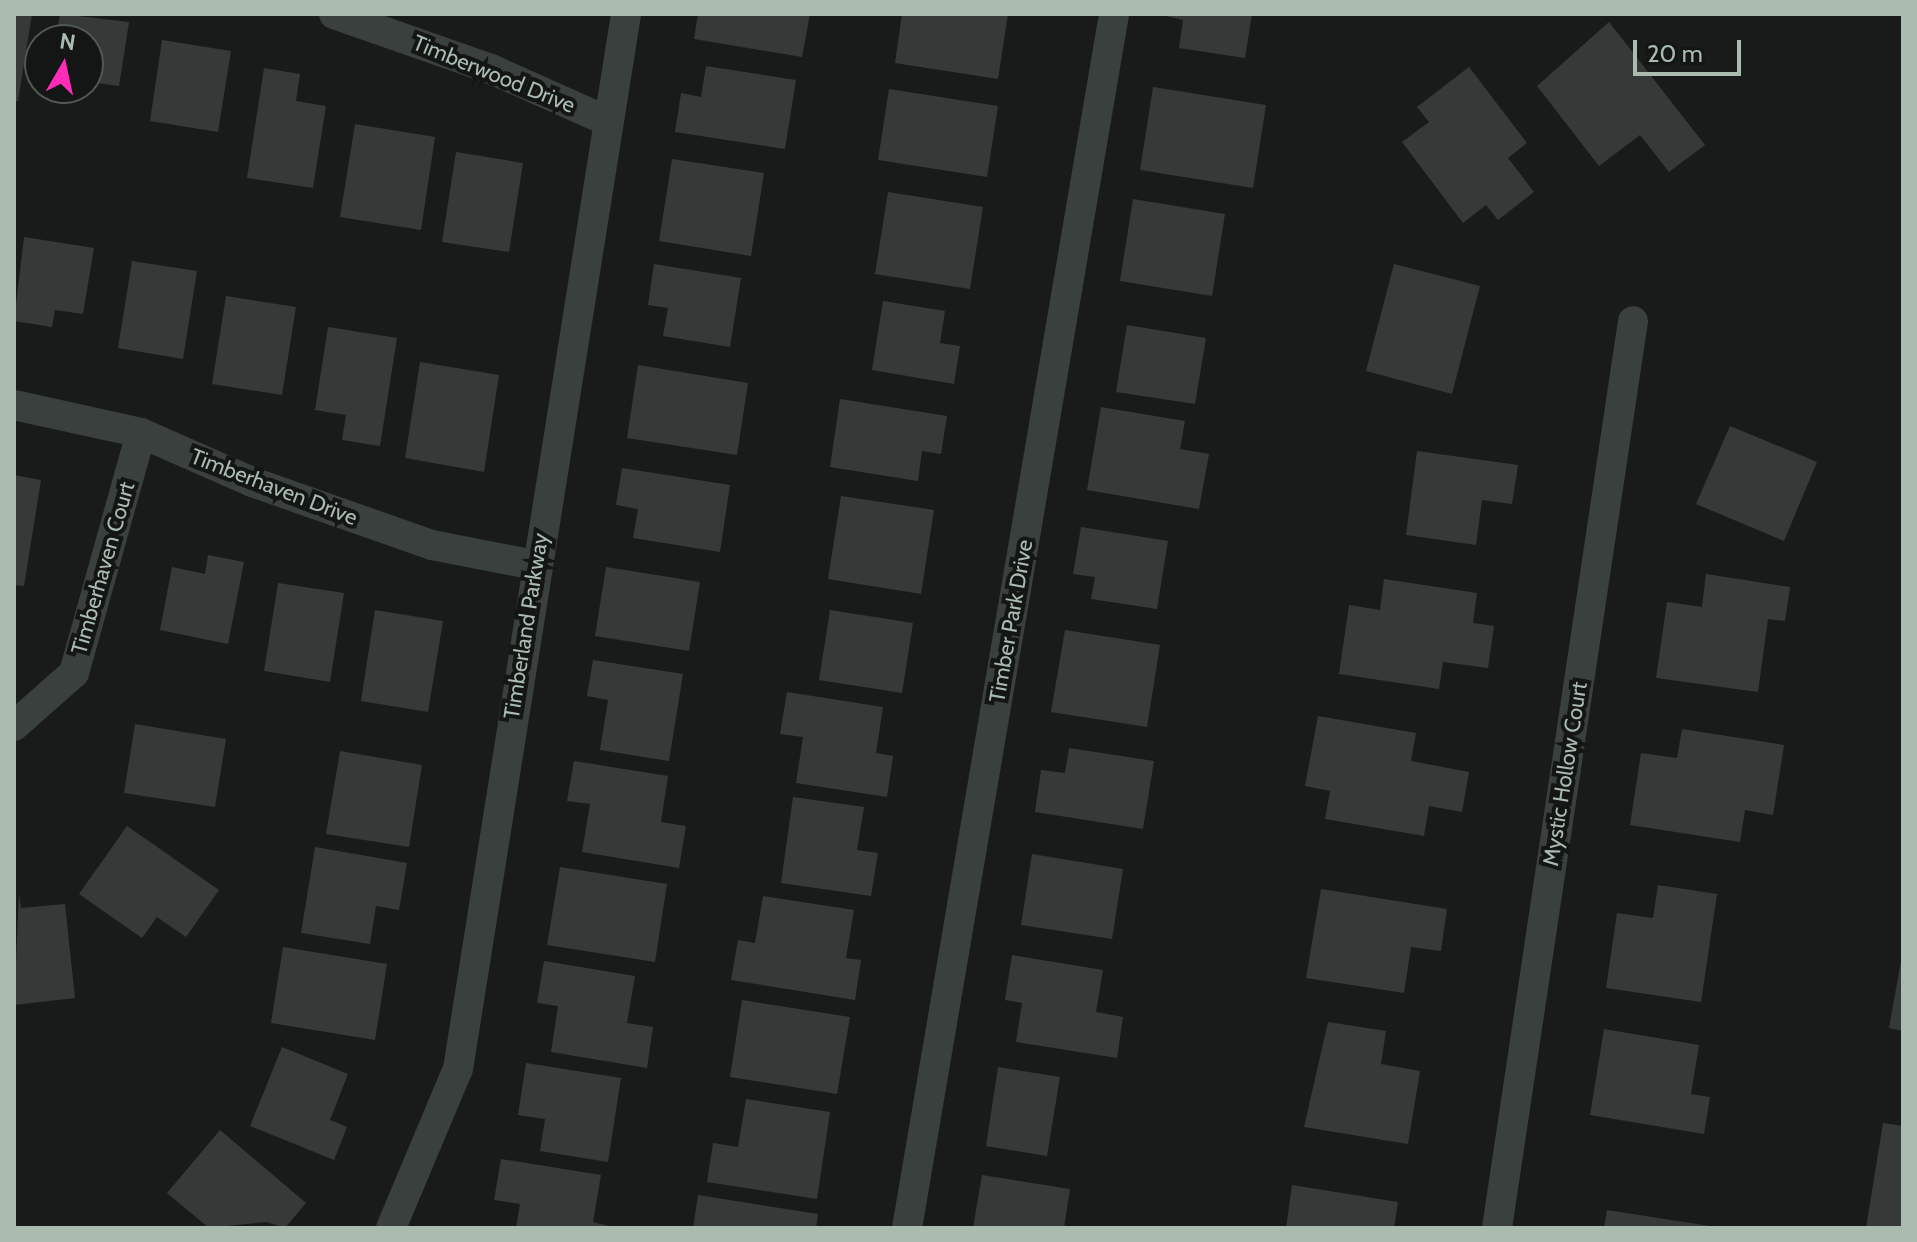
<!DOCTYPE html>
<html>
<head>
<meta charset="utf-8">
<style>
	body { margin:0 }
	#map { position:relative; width:1917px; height:1242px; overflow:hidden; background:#181b1a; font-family:Cabin,sans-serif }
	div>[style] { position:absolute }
	.building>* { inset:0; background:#353a38 }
	.street>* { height:30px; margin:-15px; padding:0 15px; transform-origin:15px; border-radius:15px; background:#39403d }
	span { translate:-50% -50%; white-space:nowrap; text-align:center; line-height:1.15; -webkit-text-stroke:8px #131615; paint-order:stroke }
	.street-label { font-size:22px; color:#aabcb0 }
	.frame { position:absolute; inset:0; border:16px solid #aabcb0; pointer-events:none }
	.north { position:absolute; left:24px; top:24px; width:80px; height:80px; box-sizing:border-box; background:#131615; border:2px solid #4f5853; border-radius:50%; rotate:9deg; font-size:22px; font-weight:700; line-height:32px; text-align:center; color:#aabcb0 }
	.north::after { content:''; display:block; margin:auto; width:28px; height:36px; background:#ff2cba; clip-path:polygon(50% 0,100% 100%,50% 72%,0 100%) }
	.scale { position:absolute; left:1633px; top:40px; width:108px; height:36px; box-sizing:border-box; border:4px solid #aabcb0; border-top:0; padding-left:10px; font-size:24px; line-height:28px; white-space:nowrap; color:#aabcb0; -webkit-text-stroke:6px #131615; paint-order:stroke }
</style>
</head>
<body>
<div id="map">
	<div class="building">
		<i style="clip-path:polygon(14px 14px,32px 14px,18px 101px,14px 101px)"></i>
		<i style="clip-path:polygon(60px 14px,129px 22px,119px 86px,88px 82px,88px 40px,56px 40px)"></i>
		<i style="clip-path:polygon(698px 14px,810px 14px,802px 57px,694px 39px)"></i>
		<i style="clip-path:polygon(902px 14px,1008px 14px,998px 79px,895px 63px)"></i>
		<i style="clip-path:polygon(1158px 14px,1252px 14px,1245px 58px,1179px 48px,1183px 20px)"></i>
		<i style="clip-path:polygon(1609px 22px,1705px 145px,1669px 172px,1640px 135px,1599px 166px,1537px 86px)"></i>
		<i style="clip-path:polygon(162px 40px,231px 51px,218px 132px,150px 121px)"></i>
		<i style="clip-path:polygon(706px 66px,796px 80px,785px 149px,675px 132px,681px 93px,701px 97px)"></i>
		<i style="clip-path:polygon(1469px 67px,1527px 143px,1508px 158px,1534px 192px,1498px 220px,1486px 205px,1463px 223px,1402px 142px,1429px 122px,1417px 107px)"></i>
		<i style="clip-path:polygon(264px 68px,300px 74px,296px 101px,326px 106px,313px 188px,247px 178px)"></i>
		<i style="clip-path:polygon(1153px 87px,1266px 105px,1253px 188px,1140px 170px)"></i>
		<i style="clip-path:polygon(889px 89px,998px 106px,987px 177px,878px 160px)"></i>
		<i style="clip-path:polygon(355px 124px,435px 137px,421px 230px,340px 217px)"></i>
		<i style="clip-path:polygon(456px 152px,523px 163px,509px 252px,442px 242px)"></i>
		<i style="clip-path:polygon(672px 159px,764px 173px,751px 256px,659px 241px)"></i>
		<i style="clip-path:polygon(888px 192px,983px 207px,970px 289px,875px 274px)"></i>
		<i style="clip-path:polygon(1133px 199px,1225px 214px,1212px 296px,1120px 281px)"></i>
		<i style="clip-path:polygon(24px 237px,94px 248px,83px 314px,55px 310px,52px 327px,14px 321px)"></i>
		<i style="clip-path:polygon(132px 261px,197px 271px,183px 359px,118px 348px)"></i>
		<i style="clip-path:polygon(654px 264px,741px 278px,730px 347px,663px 336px,668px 308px,648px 305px)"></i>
		<i style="clip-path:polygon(1394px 264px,1480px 286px,1452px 394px,1366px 371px)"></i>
		<i style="clip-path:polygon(226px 296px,296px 307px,282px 395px,212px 384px)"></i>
		<i style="clip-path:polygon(883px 301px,945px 311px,940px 343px,960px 346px,954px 384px,872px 370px)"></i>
		<i style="clip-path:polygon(1127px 325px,1206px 338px,1195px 404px,1116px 392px)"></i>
		<i style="clip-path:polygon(328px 327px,397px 338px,380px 446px,342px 440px,346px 415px,315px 410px)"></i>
		<i style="clip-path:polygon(420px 362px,499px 375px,484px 472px,405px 458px)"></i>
		<i style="clip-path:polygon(638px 365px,748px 383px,737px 455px,627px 438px)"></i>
		<i style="clip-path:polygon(840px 399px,947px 416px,941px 454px,922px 451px,918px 481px,830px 467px)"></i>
		<i style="clip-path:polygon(1101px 407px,1185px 421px,1180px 449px,1209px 454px,1199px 509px,1087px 490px)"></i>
		<i style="clip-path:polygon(1730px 426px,1817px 462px,1784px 541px,1696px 504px)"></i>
		<i style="clip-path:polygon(1417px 451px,1518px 465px,1512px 504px,1482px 500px,1476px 545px,1406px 535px)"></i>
		<i style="clip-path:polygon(622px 468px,730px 485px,720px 552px,633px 538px,638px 509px,616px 505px)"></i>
		<i style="clip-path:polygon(14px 475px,41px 480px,24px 586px,14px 585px)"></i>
		<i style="clip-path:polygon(841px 496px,934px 510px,921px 594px,828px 579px)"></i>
		<i style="clip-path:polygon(1081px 527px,1168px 541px,1157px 609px,1091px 599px,1095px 577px,1073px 574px)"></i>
		<i style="clip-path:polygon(208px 555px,244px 562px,228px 644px,160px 630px,172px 567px,205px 574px)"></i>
		<i style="clip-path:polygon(606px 567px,700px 582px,689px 651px,595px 636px)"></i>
		<i style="clip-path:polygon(1706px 574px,1790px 587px,1785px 621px,1768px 619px,1758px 692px,1656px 678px,1667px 602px,1702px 607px)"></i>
		<i style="clip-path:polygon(1384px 579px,1477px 593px,1473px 623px,1494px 626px,1488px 668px,1443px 662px,1439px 689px,1339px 674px,1349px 605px,1380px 610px)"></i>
		<i style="clip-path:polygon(278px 583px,344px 593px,330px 682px,264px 671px)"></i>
		<i style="clip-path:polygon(375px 610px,443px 621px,428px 712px,361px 701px)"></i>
		<i style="clip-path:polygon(830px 610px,913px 623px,902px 693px,819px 680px)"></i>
		<i style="clip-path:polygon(1065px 630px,1160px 645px,1147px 727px,1051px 712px)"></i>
		<i style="clip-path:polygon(593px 660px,683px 674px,669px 761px,600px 750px,608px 700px,587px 696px)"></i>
		<i style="clip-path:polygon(787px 692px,883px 707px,876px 753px,893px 756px,887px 797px,796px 783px,803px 737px,780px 734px)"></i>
		<i style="clip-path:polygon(1318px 716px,1416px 733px,1411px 761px,1469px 772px,1462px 812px,1429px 806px,1424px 836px,1325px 819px,1330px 791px,1305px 786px)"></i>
		<i style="clip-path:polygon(135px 724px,226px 739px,215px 807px,124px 793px)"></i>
		<i style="clip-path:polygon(1682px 729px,1784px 745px,1773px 815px,1745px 810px,1740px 842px,1630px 825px,1641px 753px,1677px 758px)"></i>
		<i style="clip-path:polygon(1069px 748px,1154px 761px,1143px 829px,1035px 812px,1041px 770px,1065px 773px)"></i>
		<i style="clip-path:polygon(340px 751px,422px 765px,409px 847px,326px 834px)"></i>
		<i style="clip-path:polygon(574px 761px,668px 776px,661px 822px,686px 826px,679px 868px,582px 852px,590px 804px,567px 801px)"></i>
		<i style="clip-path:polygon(793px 797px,864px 807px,857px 850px,878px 853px,871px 896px,781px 883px)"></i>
		<i style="clip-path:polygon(127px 826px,219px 890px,186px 937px,157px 917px,142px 938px,79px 894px)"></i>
		<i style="clip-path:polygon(315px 847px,407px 863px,399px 910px,376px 906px,370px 944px,301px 933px)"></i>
		<i style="clip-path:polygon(1032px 854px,1123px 869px,1112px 939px,1021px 925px)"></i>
		<i style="clip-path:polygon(560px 867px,667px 884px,655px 962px,547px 945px)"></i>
		<i style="clip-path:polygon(1658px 885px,1717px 894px,1701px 1002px,1606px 988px,1617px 913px,1653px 918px)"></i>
		<i style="clip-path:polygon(1321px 889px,1447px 909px,1441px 951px,1411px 947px,1404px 993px,1306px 978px)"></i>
		<i style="clip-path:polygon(19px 894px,21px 908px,65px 904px,75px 998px,14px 1005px)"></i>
		<i style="clip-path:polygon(763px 896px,854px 910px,846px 958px,861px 960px,855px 1000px,731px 980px,738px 940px,755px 943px)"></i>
		<i style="clip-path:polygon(283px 947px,387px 964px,375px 1040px,271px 1023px)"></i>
		<i style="clip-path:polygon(1903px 950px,1903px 1031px,1889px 1028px)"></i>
		<i style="clip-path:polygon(1012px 955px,1103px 970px,1096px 1012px,1123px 1017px,1117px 1058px,1016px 1042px,1022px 1003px,1005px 1000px)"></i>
		<i style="clip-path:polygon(544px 961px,635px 976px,627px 1023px,653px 1027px,647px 1068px,551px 1052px,558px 1006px,537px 1003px)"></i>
		<i style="clip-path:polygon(742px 1000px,850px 1017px,837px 1094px,730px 1077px)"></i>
		<i style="clip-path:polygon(1328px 1022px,1386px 1031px,1381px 1064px,1420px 1071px,1408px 1144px,1304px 1127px)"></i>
		<i style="clip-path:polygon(1604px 1029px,1699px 1045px,1691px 1094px,1710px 1097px,1704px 1134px,1590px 1115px)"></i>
		<i style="clip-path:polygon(282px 1047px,348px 1074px,330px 1120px,347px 1127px,334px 1160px,250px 1126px)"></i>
		<i style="clip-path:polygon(526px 1063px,621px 1078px,608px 1162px,540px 1151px,545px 1119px,518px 1115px)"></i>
		<i style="clip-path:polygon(998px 1067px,1060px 1077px,1047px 1156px,986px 1146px)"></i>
		<i style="clip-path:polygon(746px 1099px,830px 1112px,817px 1199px,707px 1182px,713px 1143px,738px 1147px)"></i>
		<i style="clip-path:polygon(1883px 1123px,1903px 1126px,1903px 1228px,1866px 1228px)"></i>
		<i style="clip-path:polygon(220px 1130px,306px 1203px,285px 1228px,266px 1222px,209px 1228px,167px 1193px)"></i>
		<i style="clip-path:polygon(501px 1159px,601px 1175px,593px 1222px,617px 1228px,516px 1228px,520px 1204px,494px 1200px)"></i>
		<i style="clip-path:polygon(982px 1175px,1070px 1189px,1064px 1228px,973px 1228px)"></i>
		<i style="clip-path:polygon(1292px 1185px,1398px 1202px,1394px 1228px,1286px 1228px)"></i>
		<i style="clip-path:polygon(698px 1195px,818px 1214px,816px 1228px,693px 1228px)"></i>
		<i style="clip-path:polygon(1607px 1210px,1710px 1226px,1710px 1228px,1604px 1228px)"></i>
	</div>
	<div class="street">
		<i style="left:334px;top:14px;width:166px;rotate:19.3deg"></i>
		<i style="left:491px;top:69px;width:127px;rotate:24.1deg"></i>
		<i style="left:14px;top:405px;width:130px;rotate:12.4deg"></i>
		<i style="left:141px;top:433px;width:121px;rotate:23.8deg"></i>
		<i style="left:252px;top:482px;width:191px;rotate:19.3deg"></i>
		<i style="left:432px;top:545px;width:105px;rotate:11deg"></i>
		<i style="left:14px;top:726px;width:80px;rotate:-41.5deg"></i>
		<i style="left:74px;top:673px;width:249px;rotate:-74.4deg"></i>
		<i style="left:391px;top:1228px;width:173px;rotate:-67.2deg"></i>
		<i style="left:458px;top:1069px;width:1068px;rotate:-80.95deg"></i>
		<i style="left:907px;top:1228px;width:1232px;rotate:-80.32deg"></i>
		<i style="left:1497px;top:1228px;width:917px;rotate:-81.47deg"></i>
	</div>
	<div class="street-label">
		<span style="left:494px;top:74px;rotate:22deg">Timberwood Drive</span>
		<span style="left:274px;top:487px;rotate:21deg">Timberhaven Drive</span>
		<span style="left:103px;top:568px;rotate:-74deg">Timberhaven Court</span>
		<span style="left:1011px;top:621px;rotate:-80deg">Timber Park Drive</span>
		<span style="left:526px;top:626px;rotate:-81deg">Timberland Parkway</span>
		<span style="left:1565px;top:774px;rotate:-81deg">Mystic Hollow Court</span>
	</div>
	<div class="frame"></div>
	<div class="north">N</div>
	<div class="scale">20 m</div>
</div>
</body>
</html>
